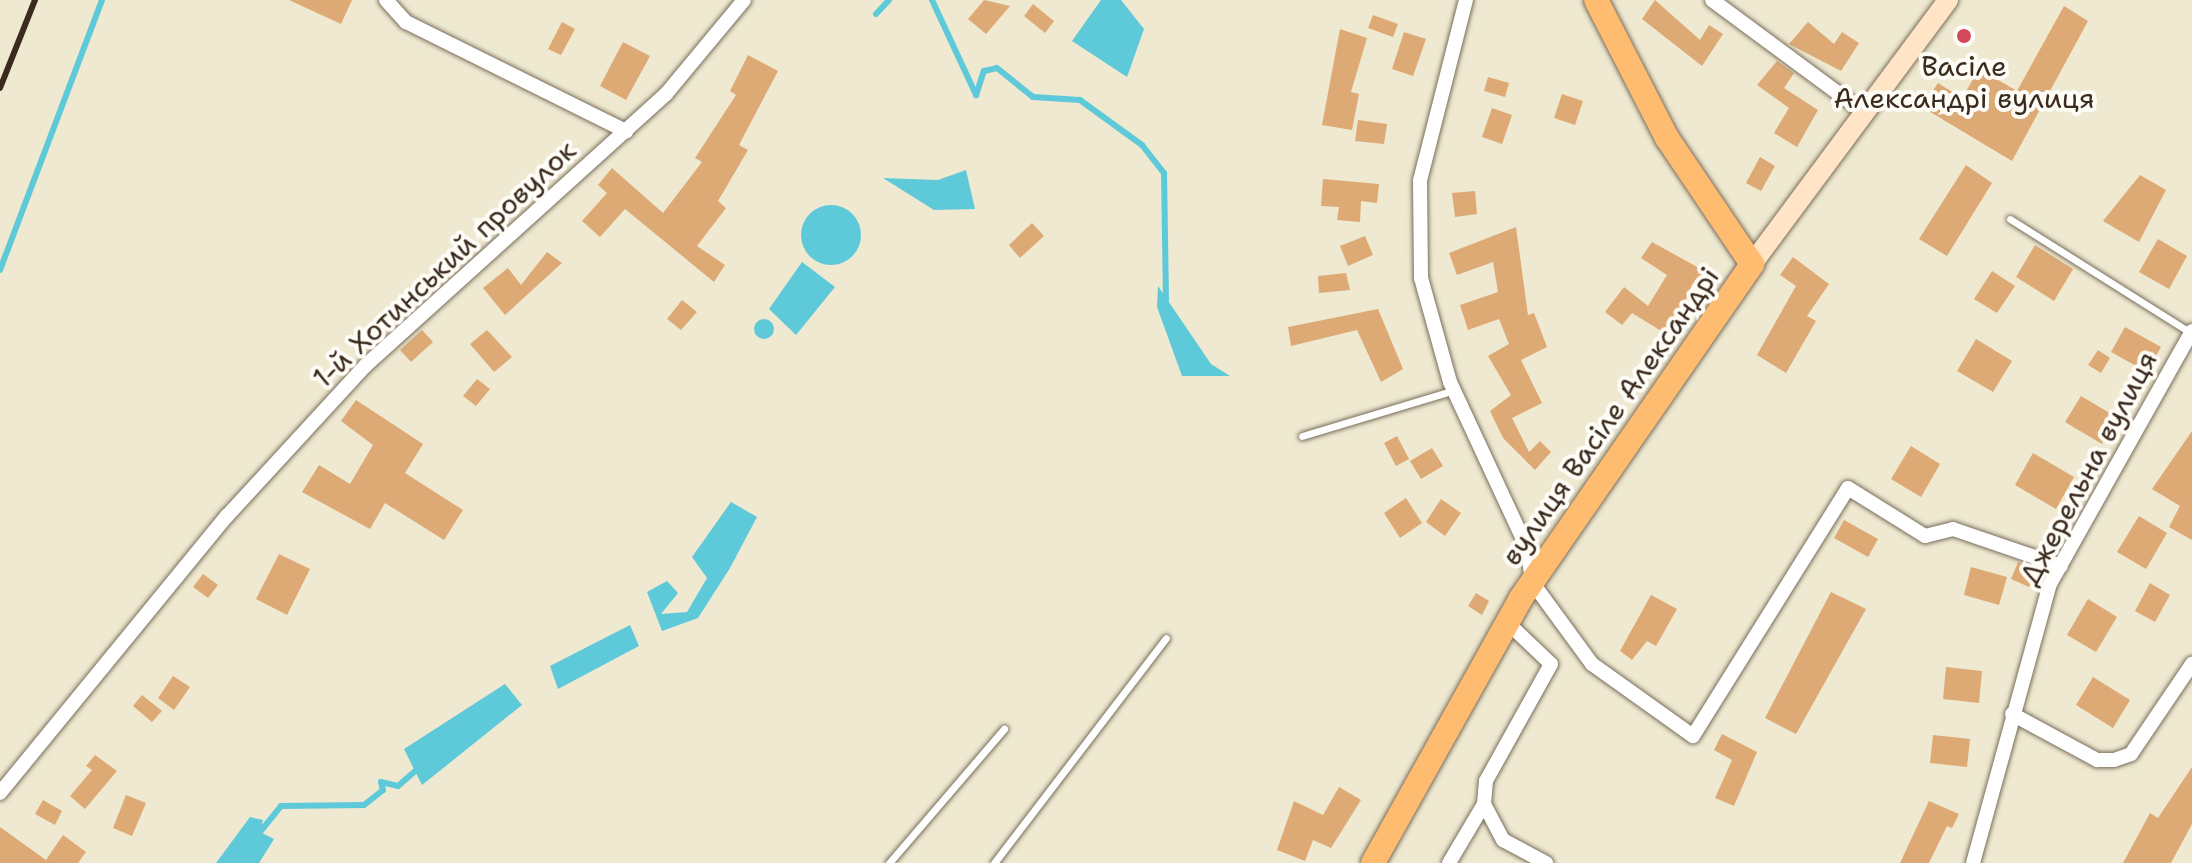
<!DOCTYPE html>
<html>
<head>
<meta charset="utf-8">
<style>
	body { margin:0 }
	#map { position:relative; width:2192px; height:863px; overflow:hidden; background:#eee9d0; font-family:"Shantell Sans",sans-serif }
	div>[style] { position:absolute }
	.water>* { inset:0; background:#5ec9d8 }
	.round { border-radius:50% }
	.stream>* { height:6px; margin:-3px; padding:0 3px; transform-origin:3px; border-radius:3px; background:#5ec9d8 }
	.building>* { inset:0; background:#ddaa76 }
	.roads { filter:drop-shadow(0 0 2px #7a6d5c) drop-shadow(0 0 2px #7a6d5c) }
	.service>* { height:7px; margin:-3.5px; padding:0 3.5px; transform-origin:3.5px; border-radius:3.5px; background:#fff }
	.minor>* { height:14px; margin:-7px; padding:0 7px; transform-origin:7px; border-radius:7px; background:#fff }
	.secondary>* { height:20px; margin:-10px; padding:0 10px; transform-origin:10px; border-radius:10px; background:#ffe4c6 }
	.trunk>* { height:24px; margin:-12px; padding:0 12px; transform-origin:12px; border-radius:12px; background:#febc70 }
	.rail>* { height:6px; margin:-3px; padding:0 3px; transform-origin:3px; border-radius:3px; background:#3b2a1e }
	.dots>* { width:22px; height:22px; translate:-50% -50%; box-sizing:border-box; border:4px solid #fdfcf7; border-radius:50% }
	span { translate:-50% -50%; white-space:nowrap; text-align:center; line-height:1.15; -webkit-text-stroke:8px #fdfcf7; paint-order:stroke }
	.poi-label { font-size:28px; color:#3b2a1e }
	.street-label { font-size:28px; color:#3b2a1e }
</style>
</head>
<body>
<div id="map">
	<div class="water">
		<i style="clip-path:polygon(1101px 0,1121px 0,1144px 29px,1127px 77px,1072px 41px)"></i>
		<i style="clip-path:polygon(966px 170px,975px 209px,934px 210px,883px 178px,938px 180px)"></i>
		<i class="round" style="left:801px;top:205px;width:60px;height:60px"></i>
		<i style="clip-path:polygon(802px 262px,835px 287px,796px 335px,769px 309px)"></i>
		<i style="clip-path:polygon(1158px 286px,1211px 364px,1230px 376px,1182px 376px,1157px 307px)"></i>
		<i class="round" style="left:754px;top:319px;width:20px;height:20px"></i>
		<i style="clip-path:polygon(731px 502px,757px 517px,730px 568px,698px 618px,662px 631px,647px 592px,667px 581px,678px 593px,661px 614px,687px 612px,707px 578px,692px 557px)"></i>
		<i style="clip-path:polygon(630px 625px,639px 646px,558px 689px,550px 666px)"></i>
		<i style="clip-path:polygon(505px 684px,522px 705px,422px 785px,404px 749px)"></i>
		<i style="clip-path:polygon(250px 817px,263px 820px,260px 832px,274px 839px,259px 863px,216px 863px)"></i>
	</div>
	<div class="stream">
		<i style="left:932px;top:0;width:105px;rotate:65.1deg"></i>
		<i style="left:976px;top:95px;width:25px;rotate:-72deg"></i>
		<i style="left:984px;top:71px;width:13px;rotate:-13deg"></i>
		<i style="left:997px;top:68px;width:46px;rotate:38.9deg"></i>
		<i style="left:1033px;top:97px;width:47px;rotate:3.7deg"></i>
		<i style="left:1080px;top:100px;width:77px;rotate:36deg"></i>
		<i style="left:1142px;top:145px;width:36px;rotate:52deg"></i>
		<i style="left:1164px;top:173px;width:127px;rotate:89.1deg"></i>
		<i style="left:876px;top:14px;width:19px;rotate:-47deg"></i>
		<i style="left:0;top:270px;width:289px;rotate:-69.3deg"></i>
		<i style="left:260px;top:832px;width:33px;rotate:-51deg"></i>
		<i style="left:281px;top:806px;width:83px;rotate:-0.7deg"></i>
		<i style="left:364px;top:805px;width:24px;rotate:-38deg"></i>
		<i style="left:383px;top:790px;width:8px;rotate:-104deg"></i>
		<i style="left:381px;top:782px;width:17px;rotate:13deg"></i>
		<i style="left:398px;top:786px;width:29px;rotate:-41deg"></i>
	</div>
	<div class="building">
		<i style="clip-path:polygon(289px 0,352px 0,341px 24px)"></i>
		<i style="clip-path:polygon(984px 0,1010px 6px,986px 34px,968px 19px)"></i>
		<i style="clip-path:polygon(1655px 0,1700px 40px,1709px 25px,1723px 34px,1702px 66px,1642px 19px)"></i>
		<i style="clip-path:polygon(1033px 4px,1054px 21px,1045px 33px,1024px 16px)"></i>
		<i style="clip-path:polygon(2064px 6px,2088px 21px,2012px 161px,1922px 107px,1938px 83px,1962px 98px,1979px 69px,2017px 91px)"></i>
		<i style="clip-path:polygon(1373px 15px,1398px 24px,1393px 37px,1368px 28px)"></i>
		<i style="clip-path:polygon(562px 22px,575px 29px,561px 55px,548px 49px)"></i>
		<i style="clip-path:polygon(1808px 22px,1834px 44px,1842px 32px,1859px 43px,1841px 71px,1789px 44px)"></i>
		<i style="clip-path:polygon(1340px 29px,1367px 38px,1351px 92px,1359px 94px,1352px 130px,1322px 125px)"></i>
		<i style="clip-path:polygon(1404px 32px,1426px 39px,1413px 76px,1392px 69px)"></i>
		<i style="clip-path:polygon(623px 42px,650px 56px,626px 100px,600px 86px)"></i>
		<i style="clip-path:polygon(748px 55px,778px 71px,739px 145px,748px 150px,718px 201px,726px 208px,697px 246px,725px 265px,714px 282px,625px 209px,600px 237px,582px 221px,607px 193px,598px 185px,612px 168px,663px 213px,702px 162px,695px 158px,736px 95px,730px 91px)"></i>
		<i style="clip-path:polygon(1777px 61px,1794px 73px,1784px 88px,1818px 110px,1797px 147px,1774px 133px,1789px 108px,1757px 85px)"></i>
		<i style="clip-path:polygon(1488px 77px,1509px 83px,1505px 97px,1484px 91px)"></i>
		<i style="clip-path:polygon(1562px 94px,1583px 101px,1575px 125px,1554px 118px)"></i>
		<i style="clip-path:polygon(1492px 108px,1512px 115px,1502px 144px,1482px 137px)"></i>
		<i style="clip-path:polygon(1358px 120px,1387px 124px,1384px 144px,1355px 141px)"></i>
		<i style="clip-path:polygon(1760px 157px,1775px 166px,1761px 191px,1746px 183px)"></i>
		<i style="clip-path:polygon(1966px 165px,1992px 183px,1947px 256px,1919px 239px)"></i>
		<i style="clip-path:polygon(2140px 175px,2166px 190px,2139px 242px,2103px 221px)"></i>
		<i style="clip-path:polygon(1323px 179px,1379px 184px,1377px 203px,1361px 201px,1360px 222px,1337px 220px,1339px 207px,1321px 206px)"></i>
		<i style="clip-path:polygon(1475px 191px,1477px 214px,1455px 217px,1452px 193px)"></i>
		<i style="clip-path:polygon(1032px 223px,1044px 236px,1020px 258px,1009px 245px)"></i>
		<i style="clip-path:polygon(1516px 227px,1528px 315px,1534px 313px,1547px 347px,1521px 360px,1542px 403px,1512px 418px,1529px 452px,1540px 441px,1551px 452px,1535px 470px,1503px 438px,1490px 411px,1511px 395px,1488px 356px,1509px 344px,1499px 319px,1468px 330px,1460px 305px,1498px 292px,1493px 262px,1457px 275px,1449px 253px)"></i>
		<i style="clip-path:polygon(1365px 236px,1373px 255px,1348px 266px,1340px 246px)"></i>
		<i style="clip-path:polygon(2158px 239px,2187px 256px,2169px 289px,2139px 272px)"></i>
		<i style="clip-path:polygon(1652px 242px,1708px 273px,1666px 334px,1632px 313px,1622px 325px,1605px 312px,1624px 287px,1648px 306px,1667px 275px,1641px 258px)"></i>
		<i style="clip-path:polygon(2035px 245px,2073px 269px,2054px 301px,2016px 277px)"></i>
		<i style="clip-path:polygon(547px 252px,562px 263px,505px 315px,483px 288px,508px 268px,521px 285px)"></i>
		<i style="clip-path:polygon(1793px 257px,1829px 284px,1807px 316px,1816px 321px,1786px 373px,1757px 355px,1796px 286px,1780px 275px)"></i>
		<i style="clip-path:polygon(1992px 271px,2015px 286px,1997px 313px,1974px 299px)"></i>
		<i style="clip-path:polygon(1346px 273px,1350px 290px,1319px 293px,1318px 276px)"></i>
		<i style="clip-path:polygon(682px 300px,697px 312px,681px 330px,667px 319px)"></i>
		<i style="clip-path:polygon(1378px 309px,1403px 369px,1381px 382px,1357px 330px,1291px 346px,1288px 327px)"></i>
		<i style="clip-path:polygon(2125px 327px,2161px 347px,2147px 372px,2111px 352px)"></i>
		<i style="clip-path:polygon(422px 330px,433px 342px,411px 362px,400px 350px)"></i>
		<i style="clip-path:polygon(487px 330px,512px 357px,494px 372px,470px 344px)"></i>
		<i style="clip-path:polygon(1976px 339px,2012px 361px,1993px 392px,1957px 371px)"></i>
		<i style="clip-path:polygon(2098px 350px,2110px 358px,2101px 373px,2088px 365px)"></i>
		<i style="clip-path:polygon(477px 379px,490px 389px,476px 406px,463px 396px)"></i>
		<i style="clip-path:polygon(2081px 396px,2118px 418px,2102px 444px,2065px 422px)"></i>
		<i style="clip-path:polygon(356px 400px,423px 444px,405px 473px,463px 510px,444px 540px,385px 503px,370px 529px,302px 492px,319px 465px,350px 484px,373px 445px,341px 421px)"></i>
		<i style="clip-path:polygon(2192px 431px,2192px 540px,2169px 527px,2180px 506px,2152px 489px)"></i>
		<i style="clip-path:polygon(1397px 436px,1409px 459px,1396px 466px,1384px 443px)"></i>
		<i style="clip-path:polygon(1911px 446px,1940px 464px,1921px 497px,1891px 479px)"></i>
		<i style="clip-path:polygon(1432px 448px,1443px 466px,1421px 479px,1410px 461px)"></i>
		<i style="clip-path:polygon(2033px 453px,2074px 477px,2056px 509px,2015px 485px)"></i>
		<i style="clip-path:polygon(1406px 498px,1422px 523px,1400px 538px,1384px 513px)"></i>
		<i style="clip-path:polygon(1441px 499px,1461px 513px,1445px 536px,1426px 522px)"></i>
		<i style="clip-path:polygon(2139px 516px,2167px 533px,2146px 569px,2117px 552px)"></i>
		<i style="clip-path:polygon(1844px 520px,1878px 539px,1868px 557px,1834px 538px)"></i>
		<i style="clip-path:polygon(279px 554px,310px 569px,287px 615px,256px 599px)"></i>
		<i style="clip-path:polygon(2018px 562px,2037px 570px,2029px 587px,2011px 579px)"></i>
		<i style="clip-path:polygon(1971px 567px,2007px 577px,1999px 605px,1964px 595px)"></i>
		<i style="clip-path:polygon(203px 574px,218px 585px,208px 598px,193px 587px)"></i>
		<i style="clip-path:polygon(2150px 583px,2170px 595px,2155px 622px,2135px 611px)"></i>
		<i style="clip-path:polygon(1831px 592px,1866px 609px,1796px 734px,1765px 718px)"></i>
		<i style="clip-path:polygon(1476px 593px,1489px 601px,1482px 615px,1468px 606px)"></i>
		<i style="clip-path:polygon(1651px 595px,1677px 609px,1656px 646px,1647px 641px,1632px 660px,1620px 651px)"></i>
		<i style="clip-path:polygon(2088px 599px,2117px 617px,2096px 652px,2067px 635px)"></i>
		<i style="clip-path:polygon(1946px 667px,1982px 671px,1979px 703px,1943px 699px)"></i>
		<i style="clip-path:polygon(173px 676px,190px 687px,174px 710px,158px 698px)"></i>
		<i style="clip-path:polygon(2093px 677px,2130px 700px,2113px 728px,2076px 705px)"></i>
		<i style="clip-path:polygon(142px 695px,162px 711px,152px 722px,133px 706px)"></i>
		<i style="clip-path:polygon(1722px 734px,1757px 752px,1734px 806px,1715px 798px,1732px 760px,1714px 750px)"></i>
		<i style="clip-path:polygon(1933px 735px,1970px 739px,1967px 767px,1930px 763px)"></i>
		<i style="clip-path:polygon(95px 755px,117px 771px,85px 809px,70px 796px,92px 770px,86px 766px)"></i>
		<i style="clip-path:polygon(2192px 767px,2192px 824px,2171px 863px,2123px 863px,2150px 813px,2158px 818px)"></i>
		<i style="clip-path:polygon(1339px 787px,1361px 800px,1331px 848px,1313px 840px,1305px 861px,1277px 850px,1294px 801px,1323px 815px)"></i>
		<i style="clip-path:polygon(126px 795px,146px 803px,132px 836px,113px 828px)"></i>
		<i style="clip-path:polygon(43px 800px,62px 811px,55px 825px,35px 814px)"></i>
		<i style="clip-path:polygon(1929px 801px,1959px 814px,1952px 828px,1947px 826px,1929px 863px,1900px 863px)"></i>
		<i style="clip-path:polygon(0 827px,46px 860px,63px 835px,86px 852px,78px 863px,0 863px)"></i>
	</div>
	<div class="roads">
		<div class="service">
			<i style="left:2010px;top:219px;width:214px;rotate:32.2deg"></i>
			<i style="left:1302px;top:436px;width:159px;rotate:-16.8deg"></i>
			<i style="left:889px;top:863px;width:177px;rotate:-49.4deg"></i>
			<i style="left:994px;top:863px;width:283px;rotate:-52.6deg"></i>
		</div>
		<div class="minor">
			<i style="left:386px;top:0;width:30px;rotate:48deg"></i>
			<i style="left:406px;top:22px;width:246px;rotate:26.4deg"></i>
			<i style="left:1466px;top:0;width:187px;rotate:104.3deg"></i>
			<i style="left:1420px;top:181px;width:97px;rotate:89.4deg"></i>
			<i style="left:1421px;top:278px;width:108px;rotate:74.4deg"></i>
			<i style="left:1450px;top:382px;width:185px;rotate:65.1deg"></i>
			<i style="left:1528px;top:550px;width:32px;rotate:83deg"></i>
			<i style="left:1532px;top:582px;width:102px;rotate:53.8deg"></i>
			<i style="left:1592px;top:664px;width:124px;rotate:35.5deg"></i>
			<i style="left:1693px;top:736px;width:292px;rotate:-58deg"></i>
			<i style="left:1848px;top:488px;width:91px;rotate:31.9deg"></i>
			<i style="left:1925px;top:536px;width:29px;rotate:-14deg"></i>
			<i style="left:1953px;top:529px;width:114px;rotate:18.9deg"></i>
			<i style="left:1712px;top:0;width:187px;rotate:36.5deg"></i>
			<i style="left:1509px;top:624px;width:58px;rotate:43.6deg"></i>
			<i style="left:1551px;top:664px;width:134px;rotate:119.1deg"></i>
			<i style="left:1486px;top:781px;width:23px;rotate:95deg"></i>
			<i style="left:1484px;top:804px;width:41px;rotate:62.2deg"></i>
			<i style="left:1503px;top:840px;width:49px;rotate:28.1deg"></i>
			<i style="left:2012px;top:714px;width:97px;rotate:28.4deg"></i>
			<i style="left:2097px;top:760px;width:17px"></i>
			<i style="left:2114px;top:760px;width:18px;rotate:-19deg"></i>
			<i style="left:2131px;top:754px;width:109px;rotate:-55.9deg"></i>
			<i style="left:0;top:793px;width:358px;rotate:-50.7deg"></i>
			<i style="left:227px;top:516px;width:205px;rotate:-47.4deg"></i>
			<i style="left:366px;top:365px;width:404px;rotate:-42.1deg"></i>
			<i style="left:666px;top:94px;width:122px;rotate:-50.3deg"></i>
			<i style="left:1449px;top:863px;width:69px;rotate:-59.3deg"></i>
			<i style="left:1973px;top:863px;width:289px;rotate:-74.6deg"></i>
			<i style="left:2050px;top:584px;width:290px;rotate:-60.7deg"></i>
		</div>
		<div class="secondary">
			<i style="left:1752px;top:264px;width:329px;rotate:-53.4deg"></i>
		</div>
		<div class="trunk">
			<i style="left:1373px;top:863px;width:304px;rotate:-60.8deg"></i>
			<i style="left:1521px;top:598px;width:406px;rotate:-55.3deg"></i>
			<i style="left:1752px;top:264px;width:152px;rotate:-124deg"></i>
			<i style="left:1667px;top:138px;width:155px;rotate:-117.2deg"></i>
		</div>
	</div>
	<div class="rail">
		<i style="left:0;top:88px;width:95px;rotate:-68.3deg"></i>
	</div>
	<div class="dots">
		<i style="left:1964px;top:36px;background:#d1495b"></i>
	</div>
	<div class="poi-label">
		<span style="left:1964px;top:82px">Васіле<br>Александрі вулиця</span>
	</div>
	<div class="street-label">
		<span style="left:444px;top:264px;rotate:-43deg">1-й Хотинський провулок</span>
		<span style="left:1610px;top:416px;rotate:-55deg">вулиця Васіле Александрі</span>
		<span style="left:2088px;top:468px;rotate:-62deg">Джерельна вулиця</span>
	</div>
</div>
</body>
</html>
